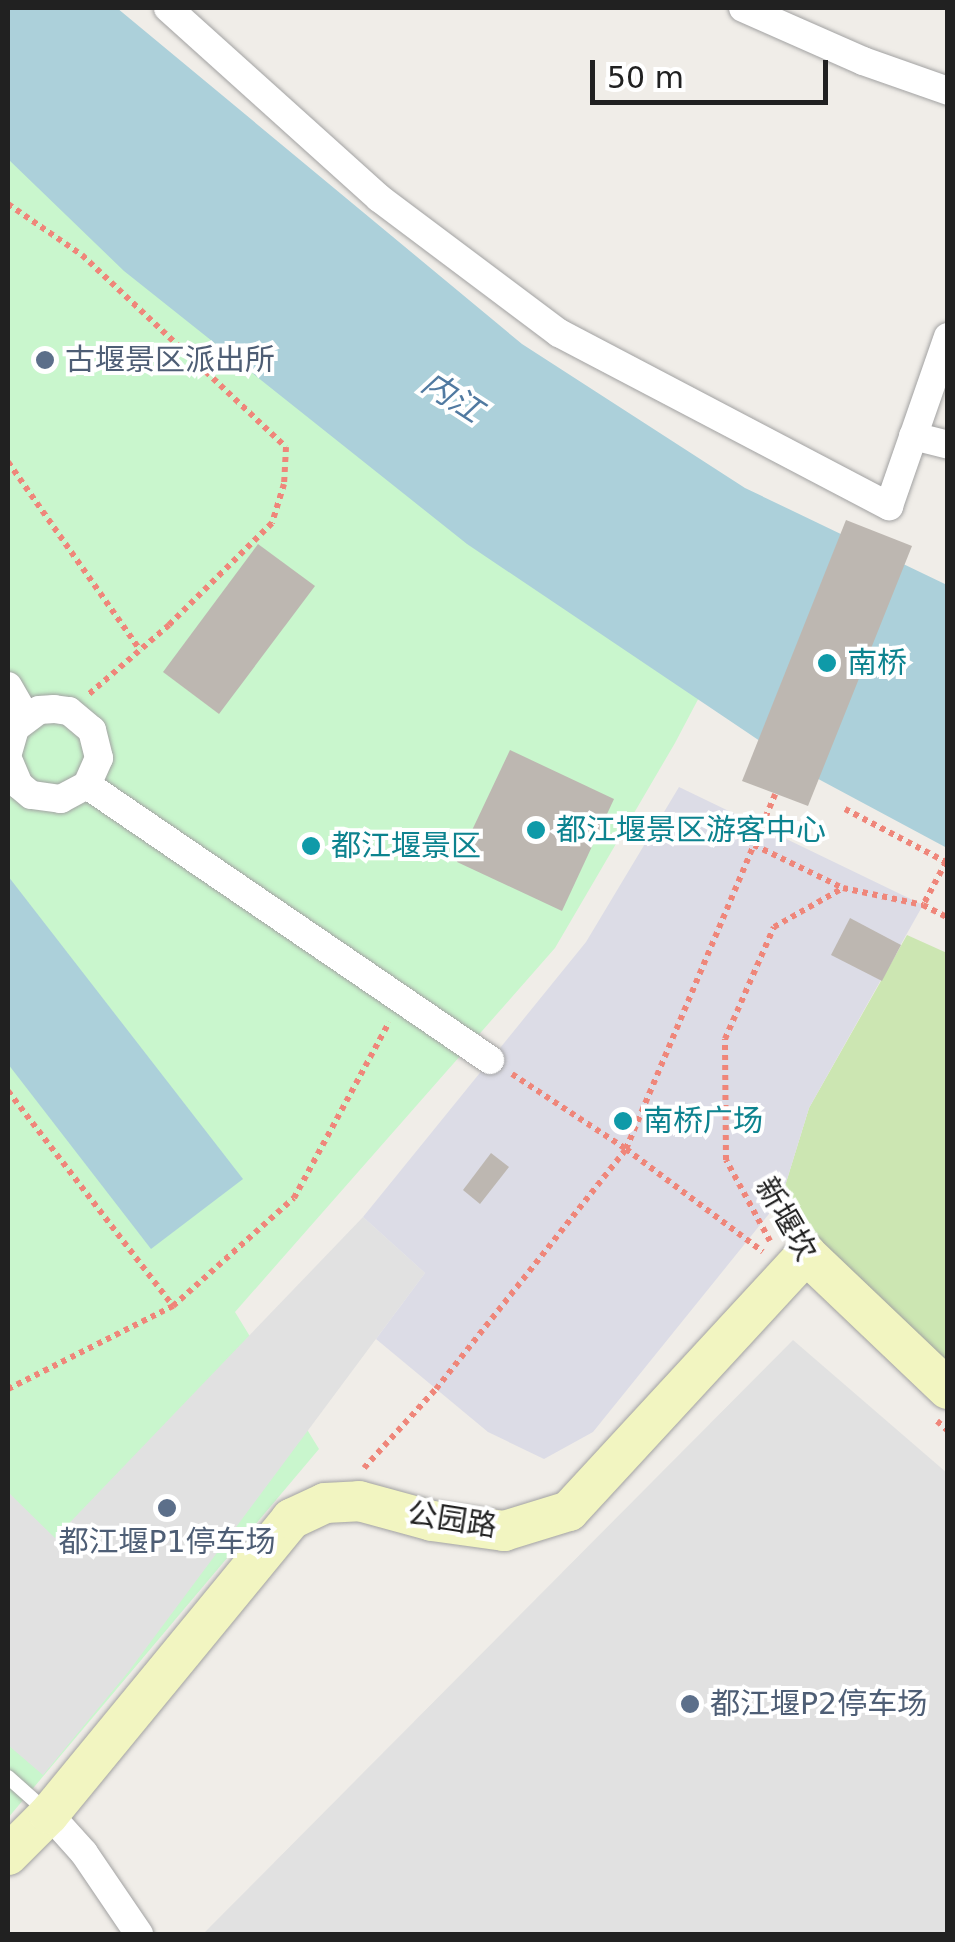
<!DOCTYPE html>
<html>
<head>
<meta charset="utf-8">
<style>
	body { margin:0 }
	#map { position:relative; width:955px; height:1942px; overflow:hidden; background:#f0ede8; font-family:"DejaVu Sans","Noto Sans SC",sans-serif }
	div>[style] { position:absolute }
	.grass>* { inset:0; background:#cce6b2 }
	.park>* { inset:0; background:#c9f6cd }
	.parking>* { inset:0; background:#e1e1e1 }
	.plaza>* { inset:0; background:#dcdce6 }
	.water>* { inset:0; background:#acd0da }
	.building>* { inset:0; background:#bdb7b1 }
	.path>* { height:6px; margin-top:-3px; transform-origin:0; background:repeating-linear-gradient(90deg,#ef867a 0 5px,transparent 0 10px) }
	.roads { filter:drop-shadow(0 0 2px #a2a2a2) drop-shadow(0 0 2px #a2a2a2) }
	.lane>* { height:14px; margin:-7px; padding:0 7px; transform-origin:7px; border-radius:7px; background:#fff }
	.street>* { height:28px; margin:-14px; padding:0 14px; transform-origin:14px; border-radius:14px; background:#fff }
	.secondary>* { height:40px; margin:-20px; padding:0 20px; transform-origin:20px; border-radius:20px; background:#f2f5c1 }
	.dots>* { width:28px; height:28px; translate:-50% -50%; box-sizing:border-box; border:5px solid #fff; border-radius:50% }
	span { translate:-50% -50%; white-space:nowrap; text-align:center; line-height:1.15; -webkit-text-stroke:8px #fff; paint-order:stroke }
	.service-label { font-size:30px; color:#4e5e75 }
	.left { translate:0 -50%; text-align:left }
	.culture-label { font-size:30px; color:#0d838f }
	.street-label { font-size:30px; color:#212121 }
	.water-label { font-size:32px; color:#517aa1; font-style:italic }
	.frame { position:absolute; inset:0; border:10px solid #212121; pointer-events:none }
	.scale { position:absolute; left:590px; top:60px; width:238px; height:45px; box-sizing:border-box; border:5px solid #212121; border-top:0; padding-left:12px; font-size:30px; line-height:35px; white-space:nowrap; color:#212121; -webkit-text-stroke:8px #fff; paint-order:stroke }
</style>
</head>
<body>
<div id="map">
	<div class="grass">
		<i style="clip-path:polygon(907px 935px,947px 953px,947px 1369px,770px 1213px,781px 1199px,809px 1108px)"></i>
	</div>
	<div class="park">
		<i style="clip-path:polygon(8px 8px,82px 8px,158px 79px,782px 540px,675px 743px,555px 948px,235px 1312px,319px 1449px,8px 1818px)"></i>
	</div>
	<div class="parking">
		<i style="clip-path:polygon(363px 1217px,425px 1273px,129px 1671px,43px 1775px,8px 1745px,8px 1492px,55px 1538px)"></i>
		<i style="clip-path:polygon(793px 1340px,947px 1473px,947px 1934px,203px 1934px)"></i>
	</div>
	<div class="plaza">
		<i style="clip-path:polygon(679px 787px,923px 905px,809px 1108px,781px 1199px,593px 1432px,544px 1459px,488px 1432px,376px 1339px,425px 1273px,363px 1217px,586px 942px)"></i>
	</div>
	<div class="water">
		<i style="clip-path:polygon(8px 8px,117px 8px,522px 344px,745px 488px,947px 585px,947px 848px,809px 774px,467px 544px,124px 271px,8px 159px)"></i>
		<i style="clip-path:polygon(8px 876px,243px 1179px,151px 1249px,8px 1064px)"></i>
	</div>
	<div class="building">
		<i style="clip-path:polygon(846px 520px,912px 546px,808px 806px,742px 781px)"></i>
		<i style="clip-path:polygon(258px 544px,315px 586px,219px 714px,163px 672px)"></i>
		<i style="clip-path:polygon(510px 750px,614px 799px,562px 911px,457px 862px)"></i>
		<i style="clip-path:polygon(850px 918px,901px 945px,882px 981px,831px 955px)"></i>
		<i style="clip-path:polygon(491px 1153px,509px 1167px,480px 1204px,463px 1190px)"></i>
	</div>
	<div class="path">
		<i style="left:8px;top:204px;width:90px;rotate:34.6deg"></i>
		<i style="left:82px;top:255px;width:280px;rotate:43.3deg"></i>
		<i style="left:286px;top:447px;width:37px;rotate:93deg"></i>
		<i style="left:284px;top:484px;width:41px;rotate:107.1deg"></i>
		<i style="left:272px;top:523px;width:145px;rotate:135.3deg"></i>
		<i style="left:169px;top:625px;width:106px;rotate:139.2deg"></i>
		<i style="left:8px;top:462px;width:230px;rotate:54.9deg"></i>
		<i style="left:845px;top:809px;width:114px;rotate:27.7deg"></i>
		<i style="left:946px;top:862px;width:49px;rotate:118.1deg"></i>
		<i style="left:754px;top:845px;width:99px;rotate:25.8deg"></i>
		<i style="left:512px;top:1074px;width:136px;rotate:33.3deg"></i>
		<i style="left:626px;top:1149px;width:171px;rotate:36.9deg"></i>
		<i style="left:8px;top:1091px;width:271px;rotate:52.5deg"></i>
		<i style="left:770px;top:1241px;width:92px;rotate:-118.5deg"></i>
		<i style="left:726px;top:1160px;width:121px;rotate:-90.5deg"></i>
		<i style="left:725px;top:1039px;width:122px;rotate:-66.4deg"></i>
		<i style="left:774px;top:927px;width:79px;rotate:-29.5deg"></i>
		<i style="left:843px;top:888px;width:82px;rotate:12deg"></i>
		<i style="left:923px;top:905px;width:28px;rotate:27deg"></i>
		<i style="left:8px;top:1389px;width:185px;rotate:-26.7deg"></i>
		<i style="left:173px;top:1306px;width:162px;rotate:-41.8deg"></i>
		<i style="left:294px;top:1198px;width:200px;rotate:-61.6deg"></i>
		<i style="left:937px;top:1421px;width:15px;rotate:42deg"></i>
		<i style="left:364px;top:1468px;width:107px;rotate:-47.7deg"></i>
		<i style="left:436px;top:1389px;width:306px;rotate:-51.6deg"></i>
		<i style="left:626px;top:1149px;width:385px;rotate:-67.2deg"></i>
	</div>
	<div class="roads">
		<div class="lane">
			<i style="left:8px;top:1777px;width:50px;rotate:41.7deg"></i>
		</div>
		<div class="street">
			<i style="left:168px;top:8px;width:284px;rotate:42deg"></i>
			<i style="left:379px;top:198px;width:225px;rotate:36.9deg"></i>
			<i style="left:559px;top:333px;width:373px;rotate:27.7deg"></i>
			<i style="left:889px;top:506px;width:179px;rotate:-70.8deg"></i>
			<i style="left:743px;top:8px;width:131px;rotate:23.8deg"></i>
			<i style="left:863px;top:61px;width:90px;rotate:19.4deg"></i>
			<i style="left:913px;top:436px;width:36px;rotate:14deg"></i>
			<i style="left:8px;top:686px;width:36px;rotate:60deg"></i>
			<i style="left:8px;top:753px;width:26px;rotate:-74deg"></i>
			<i style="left:15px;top:728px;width:30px;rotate:-37deg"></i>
			<i style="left:39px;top:710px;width:15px;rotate:-4deg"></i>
			<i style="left:54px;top:709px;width:15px;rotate:8deg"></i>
			<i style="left:69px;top:711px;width:30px;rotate:40deg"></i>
			<i style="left:92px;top:730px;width:29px;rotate:76deg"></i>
			<i style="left:99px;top:758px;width:30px;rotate:114deg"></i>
			<i style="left:87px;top:785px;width:30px;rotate:152deg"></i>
			<i style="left:61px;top:799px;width:30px;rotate:-172deg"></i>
			<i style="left:31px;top:795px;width:16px;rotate:-140deg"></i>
			<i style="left:19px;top:785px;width:28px;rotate:-113deg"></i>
			<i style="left:87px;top:785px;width:488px;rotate:34.3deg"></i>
			<i style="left:49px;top:1814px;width:52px;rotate:48.1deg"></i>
			<i style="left:84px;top:1853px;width:98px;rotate:55.8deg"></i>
		</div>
		<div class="secondary">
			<i style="left:8px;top:1855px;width:58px;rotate:-45deg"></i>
			<i style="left:49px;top:1814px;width:382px;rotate:-50.6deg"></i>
			<i style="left:291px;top:1519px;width:38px;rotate:-25deg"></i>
			<i style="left:325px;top:1503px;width:34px;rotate:-3deg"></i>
			<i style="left:359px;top:1501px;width:76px;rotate:15.3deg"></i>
			<i style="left:432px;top:1521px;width:73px;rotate:7.9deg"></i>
			<i style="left:504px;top:1531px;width:68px;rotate:-17.1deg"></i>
			<i style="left:569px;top:1511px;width:350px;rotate:-47.3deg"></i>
			<i style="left:806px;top:1254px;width:196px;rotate:43.6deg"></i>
		</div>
	</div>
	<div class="dots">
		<i style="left:45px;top:360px;background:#5c6f8a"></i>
		<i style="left:827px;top:663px;background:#0f9aa8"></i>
		<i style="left:536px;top:830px;background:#0f9aa8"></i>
		<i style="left:311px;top:846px;background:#0f9aa8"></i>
		<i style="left:623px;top:1121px;background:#0f9aa8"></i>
		<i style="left:167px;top:1508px;background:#5c6f8a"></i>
		<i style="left:690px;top:1704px;background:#5c6f8a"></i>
	</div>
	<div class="service-label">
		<span class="left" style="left:65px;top:360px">古堰景区派出所</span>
		<span style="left:167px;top:1542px">都江堰P1停车场</span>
		<span class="left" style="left:710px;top:1704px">都江堰P2停车场</span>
	</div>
	<div class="culture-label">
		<span class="left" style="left:847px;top:663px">南桥</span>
		<span class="left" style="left:556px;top:830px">都江堰景区游客中心</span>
		<span class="left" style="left:331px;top:846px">都江堰景区</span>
		<span class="left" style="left:643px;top:1121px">南桥广场</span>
	</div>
	<div class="street-label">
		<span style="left:786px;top:1219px;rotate:60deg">新堰坎</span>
		<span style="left:452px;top:1520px;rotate:9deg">公园路</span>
	</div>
	<div class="water-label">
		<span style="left:452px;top:397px;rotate:33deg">内江</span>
	</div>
	<div class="frame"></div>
	<div class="scale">50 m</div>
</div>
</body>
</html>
